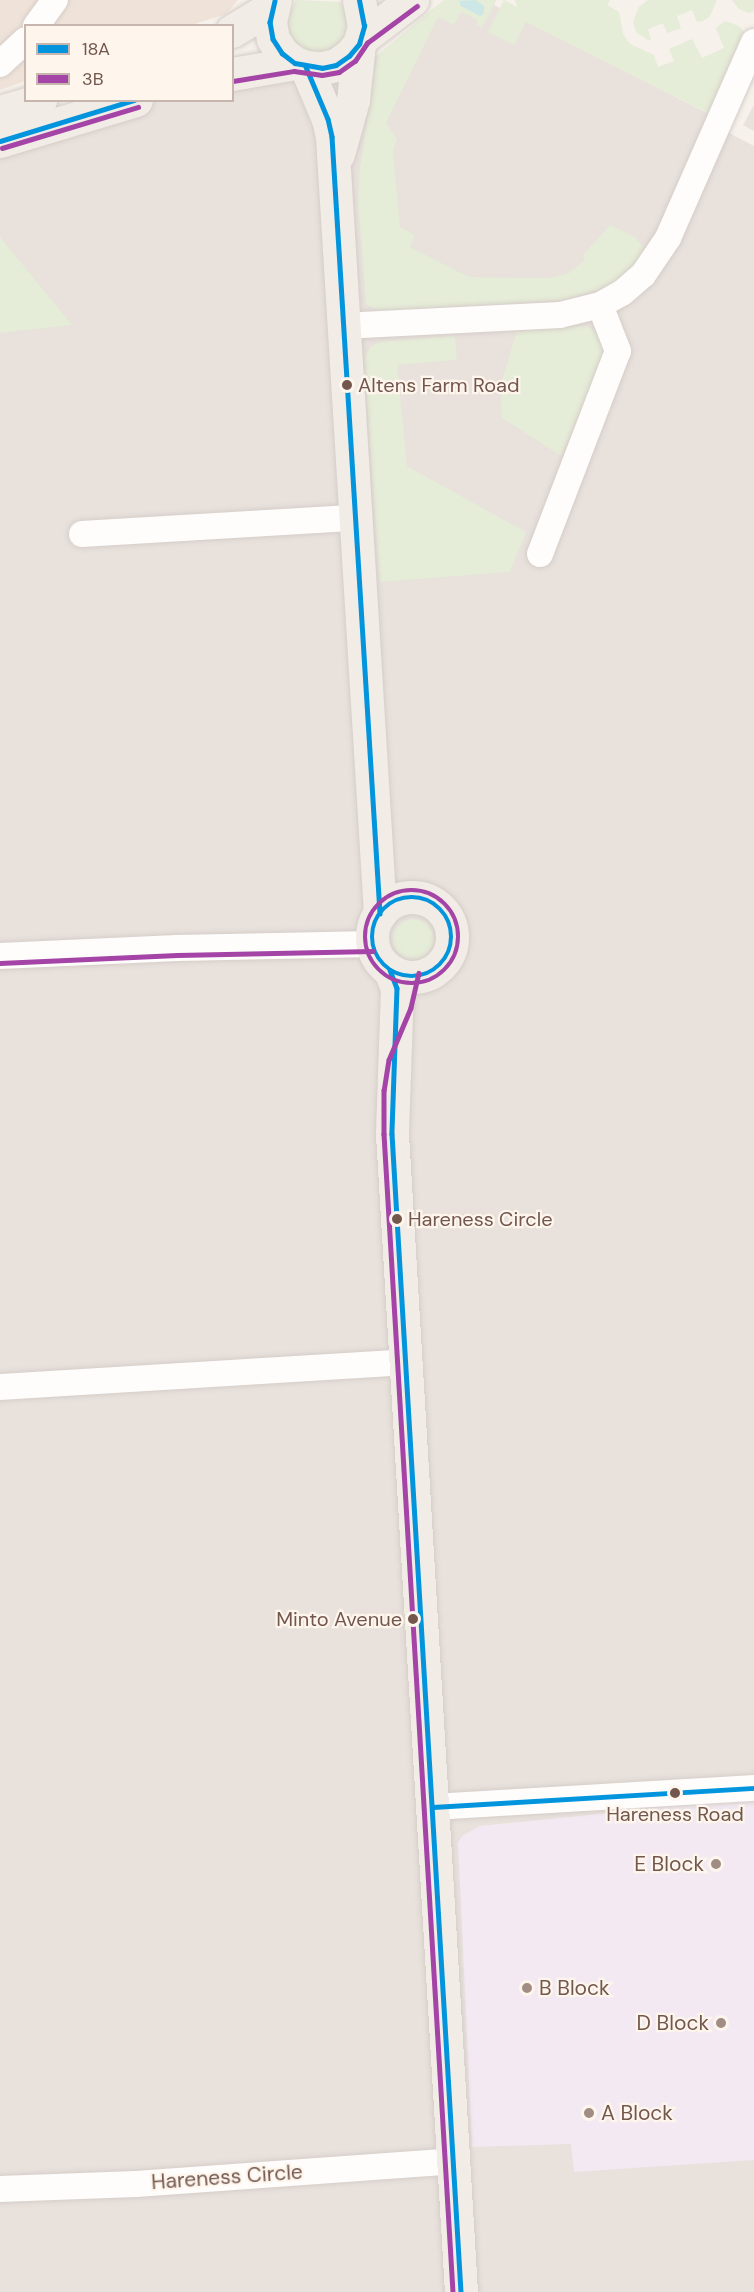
<!DOCTYPE html>
<html>
<head>
<meta charset="utf-8">
<style>
	body { margin:0 }
	#map { position:relative; width:754px; height:2292px; overflow:hidden; background:#f6f1eb; font-family:"DM Sans",sans-serif }
	div>[style] { position:absolute }
	.residential>* { inset:0; background:#efe3d9 }
	.industrial>* { inset:0; background:#e8e1dc }
	.education>* { inset:0; background:#f2e9f2 }
	.green>* { inset:0; background:#e5ecd7 }
	.round { border-radius:50% }
	.water>* { inset:0; background:#cde6e6 }
	.roads { filter:drop-shadow(0 0 2px #d5cdc8) drop-shadow(0 0 2px #d5cdc8) }
	.minor>* { height:26px; margin:-13px; padding:0 13px; transform-origin:13px; border-radius:13px; background:#fefdfc }
	.major>* { height:33px; margin:-16.5px; padding:0 16.5px; transform-origin:16.5px; border-radius:16.5px; background:#f1ece6 }
	.major>.ring { margin:-16.5px; padding:0; box-sizing:content-box; background:none; border:33px solid #f1ece6; border-radius:50% }
	.bus-1>* { height:4.5px; margin:-2.25px; padding:0 2.25px; transform-origin:2.25px; border-radius:2.25px; background:#0295dd }
	.bus-1>.ring { margin:-2.25px; padding:0; box-sizing:content-box; background:none; border:4.5px solid #0295dd; border-radius:50% }
	.bus-2>* { height:4.5px; margin:-2.25px; padding:0 2.25px; transform-origin:2.25px; border-radius:2.25px; background:#a444a6 }
	.bus-2>.ring { margin:-2.25px; padding:0; box-sizing:content-box; background:none; border:4.5px solid #a444a6; border-radius:50% }
	.dots>* { width:16px; height:16px; translate:-50% -50%; box-sizing:border-box; border:3px solid #fef6ed; border-radius:50% }
	span { translate:-50% -50%; white-space:nowrap; text-align:center; line-height:1.15; -webkit-text-stroke:4.5px #fef6ed; paint-order:stroke }
	.bus-label { font-size:20px; color:#73574d }
	.left { translate:0 -50%; text-align:left }
	.right { translate:-100% -50%; text-align:right }
	.poi-label { font-size:21px; color:#73574d }
	.street-label { font-size:21px; color:#73574d }
	.legend { position:absolute; left:24px; top:24px; width:210px; height:78px; box-sizing:border-box; background:#fef6ed; border:2px solid #c6b6ad; margin:0; padding:8px 10px; list-style:none; font-size:18px; color:#73574d }
	.legend li { display:flex; align-items:center; gap:12px; height:30px }
	.legend b { width:30px; border:2px solid #c6b6ad }
</style>
</head>
<body>
<div id="map">
	<div class="residential">
		<i style="clip-path:polygon(0 0,238px 0,226px 14px,192px 25px,26px 26px,25px 81px,0 90px)"></i>
	</div>
	<div class="industrial">
		<i style="clip-path:polygon(444px 0,496px 0,494px 5px,500px 8px,709px 114px,706px 121px,754px 146px,754px 2292px,0 2292px,0 141px,136px 101px,232px 100px,233px 74px,342px 72px,378px 55px)"></i>
		<i style="clip-path:polygon(754px 105px,754px 131px,743px 125px)"></i>
	</div>
	<div class="education">
		<i style="clip-path:polygon(754px 1798px,754px 2160px,574px 2172px,571px 2144px,472px 2147px,458px 1843px,462px 1836px,480px 1826px)"></i>
	</div>
	<div class="green">
		<i style="clip-path:polygon(296px 0,341px 2px,349px 20px,344px 40px,328px 52px,307px 52px,291px 39px,286px 20px)"></i>
		<i style="clip-path:polygon(444px 0,496px 0,482px 28px,476px 25px,478px 20px,461px 12px,454px 25px,438px 17px,386px 123px,397px 139px,393px 151px,400px 227px,415px 235px,410px 247px,469px 277px,550px 278px,569px 273px,585px 260px,583px 255px,610px 225px,635px 237px,644px 248px,639px 258px,643px 260px,610px 286px,563px 300px,380px 312px,366px 304px,358px 202px,360px 167px,378px 55px)"></i>
		<i style="clip-path:polygon(504px 0,517px 7px,515px 0,610px 0,607px 5px,619px 12px,623px 34px,630px 44px,654px 55px,658px 67px,674px 61px,669px 49px,692px 39px,702px 58px,724px 48px,716px 28px,725px 21px,739px 26px,747px 36px,712px 115px,526px 22px,514px 45px,488px 32px)"></i>
		<i style="clip-path:polygon(648px 0,717px 0,710px 16px,703px 21px,697px 22px,692px 10px,677px 16px,681px 28px,667px 33px,663px 23px,648px 29px,651px 40px,648px 40px,637px 33px,633px 23px,638px 8px)"></i>
		<i style="clip-path:polygon(732px 0,754px 0,754px 11px,749px 13px,739px 9px)"></i>
		<i style="clip-path:polygon(0 237px,72px 325px,0 333px)"></i>
		<i style="clip-path:polygon(587px 326px,602px 337px,608px 351px,561px 456px,502px 418px,500px 386px,517px 331px)"></i>
		<i style="clip-path:polygon(455px 336px,457px 360px,397px 365px,407px 466px,526px 532px,510px 572px,380px 582px,364px 359px,371px 347px,379px 342px)"></i>
		<i class="round" style="left:393px;top:919px;width:40px;height:40px"></i>
	</div>
	<div class="water">
		<i style="clip-path:polygon(475px 0,484px 6px,484px 14px,480px 16px,461px 6px,459px 1px)"></i>
	</div>
	<div class="roads">
		<div class="minor">
			<i style="left:36px;top:26px;width:32px;rotate:-54deg"></i>
			<i style="left:0;top:64px;width:35px;rotate:-43deg"></i>
			<i style="left:342px;top:326px;width:218px;rotate:-2.9deg"></i>
			<i style="left:560px;top:315px;width:41px;rotate:-14deg"></i>
			<i style="left:600px;top:305px;width:25px;rotate:-29deg"></i>
			<i style="left:622px;top:293px;width:28px;rotate:-41deg"></i>
			<i style="left:643px;top:275px;width:45px;rotate:-56deg"></i>
			<i style="left:668px;top:238px;width:214px;rotate:-66.3deg"></i>
			<i style="left:82px;top:534px;width:273px;rotate:-3.4deg"></i>
			<i style="left:540px;top:554px;width:217px;rotate:-69deg"></i>
			<i style="left:618px;top:351px;width:49px;rotate:-111.4deg"></i>
			<i style="left:0;top:956px;width:177px;rotate:-2.6deg"></i>
			<i style="left:177px;top:948px;width:196px;rotate:-1.2deg"></i>
			<i style="left:0;top:1387px;width:407px;rotate:-3.5deg"></i>
			<i style="left:433px;top:1807px;width:322px;rotate:-3.4deg"></i>
			<i style="left:0;top:2189px;width:136px;rotate:-2.1deg"></i>
			<i style="left:136px;top:2184px;width:318px;rotate:-4.1deg"></i>
		</div>
		<div class="major">
			<i style="left:275px;top:0;width:23px;rotate:103deg"></i>
			<i style="left:270px;top:22px;width:17px;rotate:80deg"></i>
			<i style="left:273px;top:39px;width:17px;rotate:57deg"></i>
			<i style="left:282px;top:53px;width:16px;rotate:38deg"></i>
			<i style="left:295px;top:63px;width:12px;rotate:20deg"></i>
			<i style="left:306px;top:67px;width:16px;rotate:4deg"></i>
			<i style="left:322px;top:68px;width:14px;rotate:-12deg"></i>
			<i style="left:336px;top:65px;width:16px;rotate:-35deg"></i>
			<i style="left:349px;top:56px;width:16px;rotate:-50deg"></i>
			<i style="left:359px;top:44px;width:19px;rotate:-74deg"></i>
			<i style="left:364px;top:26px;width:26px;rotate:-101deg"></i>
			<i style="left:232px;top:31px;width:48px;rotate:-31.4deg"></i>
			<i style="left:362px;top:38px;width:63px;rotate:-37.2deg"></i>
			<i style="left:306px;top:67px;width:56px;rotate:67.1deg"></i>
			<i style="left:328px;top:119px;width:18px;rotate:77deg"></i>
			<i style="left:332px;top:137px;width:778px;rotate:86.46deg"></i>
			<i style="left:232px;top:74px;width:64px;rotate:-9.9deg"></i>
			<i style="left:0;top:112px;width:42px;rotate:-16.7deg"></i>
			<i style="left:0;top:141px;width:142px;rotate:-16.8deg"></i>
			<i style="left:338px;top:154px;width:56px;rotate:-74.5deg"></i>
			<i style="left:353px;top:100px;width:56px;rotate:-83.9deg"></i>
			<i class="ring" style="left:372px;top:897px;width:47px;height:47px"></i>
			<i style="left:390px;top:970px;width:19px;rotate:69deg"></i>
			<i style="left:397px;top:988px;width:146px;rotate:92deg"></i>
			<i style="left:392px;top:1134px;width:1160px;rotate:86.59deg"></i>
		</div>
	</div>
	<div class="bus-1">
		<i style="left:275px;top:1px;width:22px;rotate:103deg"></i>
		<i style="left:270px;top:22px;width:17px;rotate:80deg"></i>
		<i style="left:273px;top:39px;width:17px;rotate:57deg"></i>
		<i style="left:282px;top:53px;width:16px;rotate:38deg"></i>
		<i style="left:295px;top:63px;width:27px;rotate:10deg"></i>
		<i style="left:322px;top:68px;width:14px;rotate:-12deg"></i>
		<i style="left:336px;top:65px;width:16px;rotate:-35deg"></i>
		<i style="left:349px;top:56px;width:16px;rotate:-50deg"></i>
		<i style="left:359px;top:44px;width:19px;rotate:-74deg"></i>
		<i style="left:364px;top:26px;width:26px;rotate:-101deg"></i>
		<i style="left:306px;top:67px;width:56px;rotate:67.1deg"></i>
		<i style="left:328px;top:119px;width:18px;rotate:77deg"></i>
		<i style="left:332px;top:137px;width:778px;rotate:86.46deg"></i>
		<i style="left:0;top:141px;width:140px;rotate:-17deg"></i>
		<i class="ring" style="left:372px;top:897px;width:75.5px;height:75.5px"></i>
		<i style="left:390px;top:970px;width:19px;rotate:69deg"></i>
		<i style="left:397px;top:988px;width:146px;rotate:92deg"></i>
		<i style="left:392px;top:1134px;width:1160px;rotate:86.59deg"></i>
		<i style="left:433px;top:1807px;width:322px;rotate:-3.4deg"></i>
	</div>
	<div class="bus-2">
		<i style="left:233px;top:81px;width:62px;rotate:-9.3deg"></i>
		<i style="left:294px;top:71px;width:28px;rotate:8deg"></i>
		<i style="left:322px;top:75px;width:17px;rotate:-10deg"></i>
		<i style="left:339px;top:72px;width:19px;rotate:-35deg"></i>
		<i style="left:355px;top:61px;width:22px;rotate:-56deg"></i>
		<i style="left:367px;top:43px;width:62px;rotate:-36.5deg"></i>
		<i style="left:2px;top:148px;width:142px;rotate:-16.8deg"></i>
		<i class="ring" style="left:365px;top:890px;width:89.5px;height:89.5px"></i>
		<i style="left:0;top:963px;width:177px;rotate:-2.6deg"></i>
		<i style="left:177px;top:955px;width:196px;rotate:-1.2deg"></i>
		<i style="left:419px;top:973px;width:36px;rotate:103deg"></i>
		<i style="left:411px;top:1008px;width:56px;rotate:112.9deg"></i>
		<i style="left:389px;top:1060px;width:30px;rotate:99deg"></i>
		<i style="left:384px;top:1090px;width:44px;rotate:90deg"></i>
		<i style="left:384px;top:1134px;width:1160px;rotate:86.59deg"></i>
	</div>
	<div class="dots">
		<i style="left:347px;top:385px;background:#73574d"></i>
		<i style="left:397px;top:1219px;background:#73574d"></i>
		<i style="left:413px;top:1619px;background:#73574d"></i>
		<i style="left:675px;top:1793px;background:#73574d"></i>
		<i style="left:716px;top:1864px;background:#a18d84"></i>
		<i style="left:527px;top:1988px;background:#a18d84"></i>
		<i style="left:721px;top:2023px;background:#a18d84"></i>
		<i style="left:589px;top:2113px;background:#a18d84"></i>
	</div>
	<div class="bus-label">
		<span class="left" style="left:358px;top:385px">Altens Farm Road</span>
		<span class="left" style="left:408px;top:1219px">Hareness Circle</span>
		<span class="right" style="left:402px;top:1619px">Minto Avenue</span>
		<span style="left:675px;top:1814px">Hareness Road</span>
	</div>
	<div class="poi-label">
		<span class="right" style="left:704px;top:1864px">E Block</span>
		<span class="left" style="left:539px;top:1988px">B Block</span>
		<span class="right" style="left:709px;top:2023px">D Block</span>
		<span class="left" style="left:601px;top:2113px">A Block</span>
	</div>
	<div class="street-label">
		<span style="left:227px;top:2177px;rotate:-4deg">Hareness Circle</span>
	</div>
	<ul class="legend">
	<li><b style="height:8px;background:#0295dd"></b>18A</li>
	<li><b style="height:8px;background:#a444a6"></b>3B</li>
	</ul>
</div>
</body>
</html>
